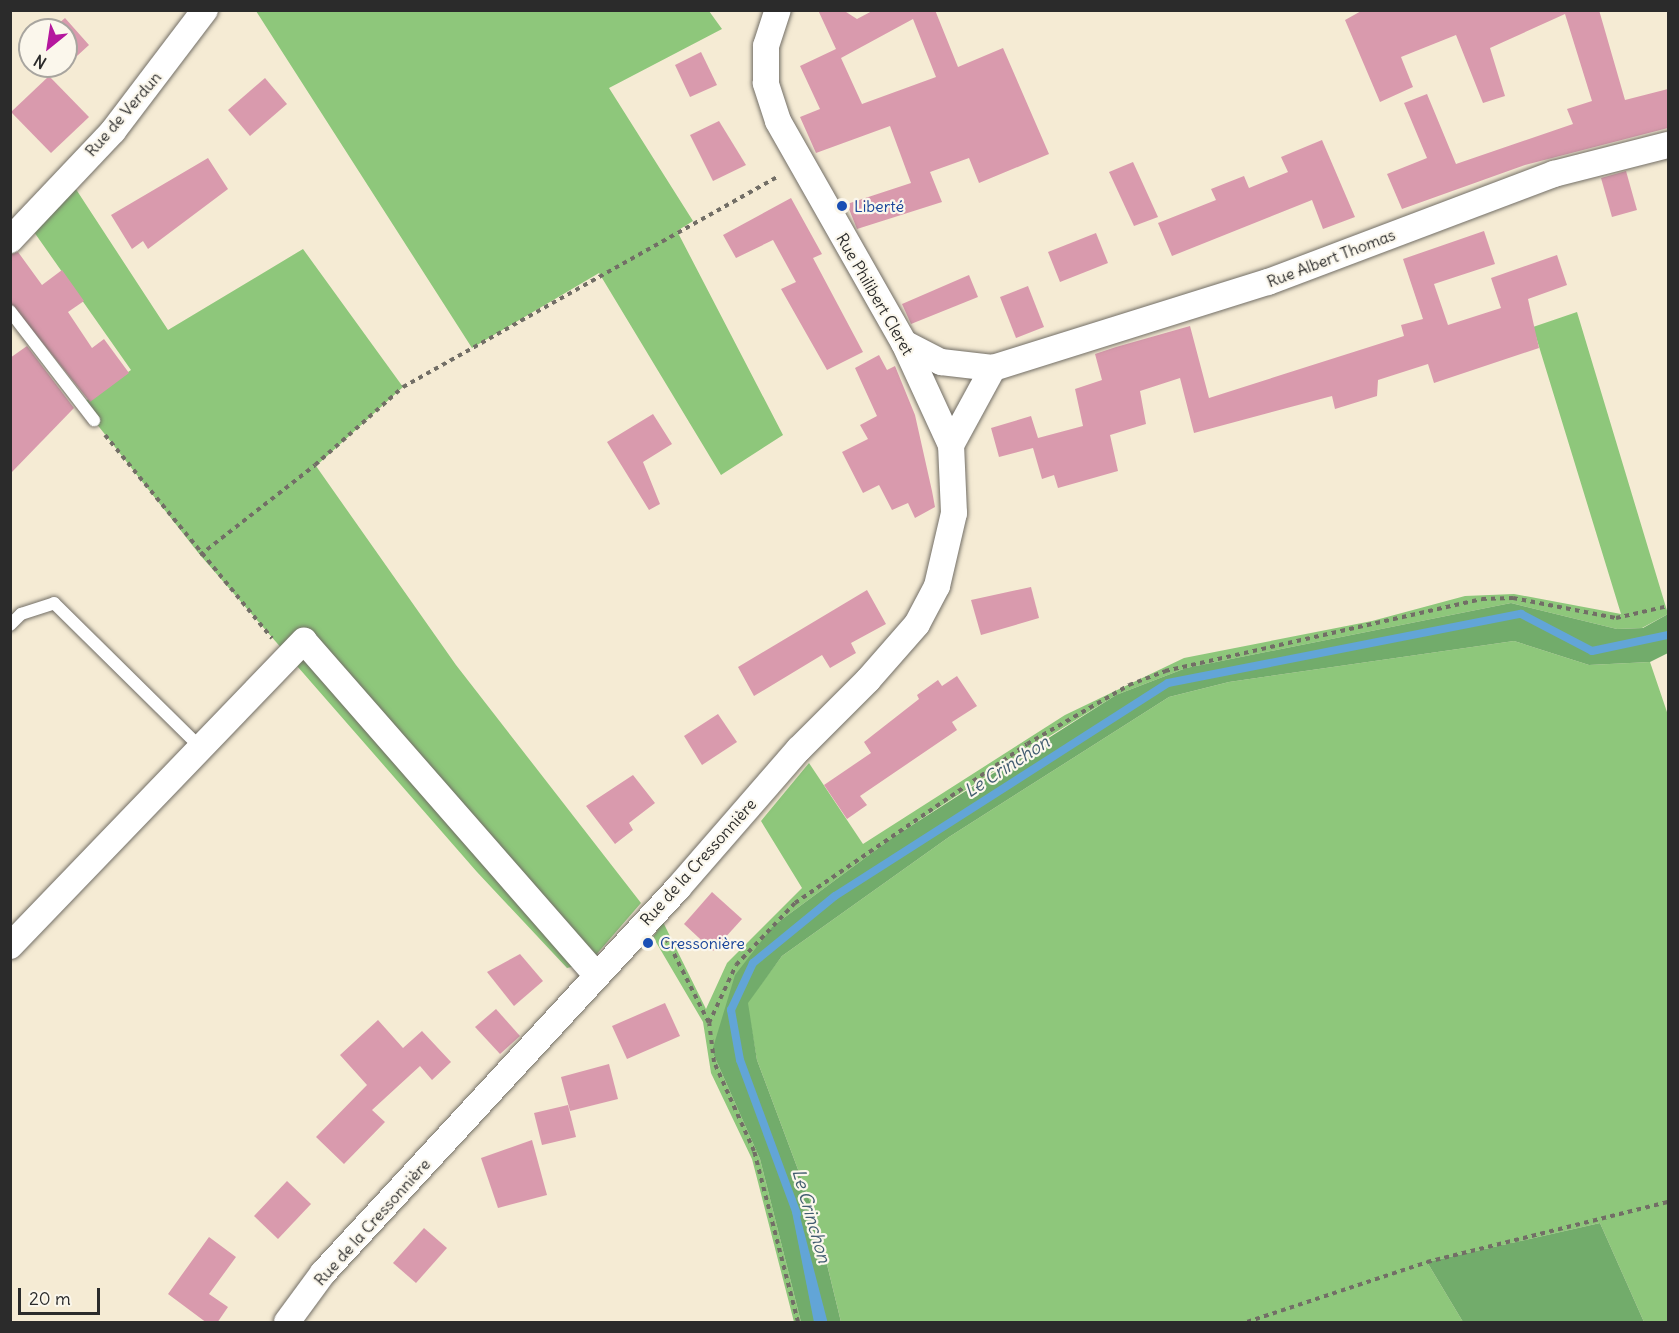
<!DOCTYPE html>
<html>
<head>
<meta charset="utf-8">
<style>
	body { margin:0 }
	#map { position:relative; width:1679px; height:1333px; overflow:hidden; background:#f5ebd4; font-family:Delius,sans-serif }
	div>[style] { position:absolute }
	.green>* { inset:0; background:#8ec77b }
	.forest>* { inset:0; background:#72ac6b }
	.water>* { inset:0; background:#62a5d7 }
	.stream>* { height:8px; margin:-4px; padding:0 4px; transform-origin:4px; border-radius:4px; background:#62a5d7 }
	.building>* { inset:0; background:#d99aad }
	.path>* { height:4px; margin-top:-2px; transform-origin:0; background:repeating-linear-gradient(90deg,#726e66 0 4.5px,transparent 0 9px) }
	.roads { filter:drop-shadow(0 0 2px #726e66) drop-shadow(0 0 2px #726e66) }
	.lane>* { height:12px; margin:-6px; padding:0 6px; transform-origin:6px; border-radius:6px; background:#fff }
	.street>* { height:26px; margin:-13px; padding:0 13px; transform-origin:13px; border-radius:13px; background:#fff }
	.dots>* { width:16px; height:16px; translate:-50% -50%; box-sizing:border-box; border:3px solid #fbf7ec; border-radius:50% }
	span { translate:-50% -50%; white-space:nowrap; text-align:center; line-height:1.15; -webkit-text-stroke:4.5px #fbf7ec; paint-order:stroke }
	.street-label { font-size:16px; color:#2b2b2b }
	.transit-label { font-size:16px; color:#164399 }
	.left { translate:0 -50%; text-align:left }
	.water-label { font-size:18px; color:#415c70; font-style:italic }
	.frame { position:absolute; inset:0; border:12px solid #2b2b2b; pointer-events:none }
	.north { position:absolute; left:18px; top:18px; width:60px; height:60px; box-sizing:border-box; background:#fbf7ec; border:2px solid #a8a59f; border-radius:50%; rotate:210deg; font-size:16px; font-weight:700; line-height:24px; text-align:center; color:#2b2b2b }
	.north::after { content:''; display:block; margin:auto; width:21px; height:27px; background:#b5179e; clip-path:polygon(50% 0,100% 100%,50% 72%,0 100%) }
	.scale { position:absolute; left:18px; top:1288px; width:82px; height:27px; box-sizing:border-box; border:3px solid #2b2b2b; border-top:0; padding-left:8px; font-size:18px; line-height:21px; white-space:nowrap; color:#2b2b2b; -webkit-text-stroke:4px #fbf7ec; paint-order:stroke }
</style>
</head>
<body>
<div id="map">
	<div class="green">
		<i style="clip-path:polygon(256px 11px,709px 11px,722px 29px,609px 88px,693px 221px,677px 231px,783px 435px,721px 475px,599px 273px,472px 348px)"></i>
		<i style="clip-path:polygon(68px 177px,168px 330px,303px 249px,403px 387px,316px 466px,456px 665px,641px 903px,589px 963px,567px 968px,477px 872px,200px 555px,81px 404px,131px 370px,27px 222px)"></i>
		<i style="clip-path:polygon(1577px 312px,1668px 614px,1642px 628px,1617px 629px,1511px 603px,1186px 668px,1116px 695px,1019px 755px,892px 838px,773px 926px,712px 1051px,760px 1159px,801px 1322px,794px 1322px,752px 1159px,711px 1073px,703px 1022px,653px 937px,663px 922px,706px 1009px,727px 963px,802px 888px,761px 821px,809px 763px,863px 844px,1065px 715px,1184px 658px,1372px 621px,1465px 596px,1514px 594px,1621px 614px,1533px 327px)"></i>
		<i style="clip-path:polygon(1514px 641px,1589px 665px,1650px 662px,1668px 715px,1668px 1322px,1644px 1322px,1600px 1223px,1427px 1262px,1463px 1322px,841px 1322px,815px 1215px,757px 1060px,747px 1003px,782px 956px,949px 837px,1169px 697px,1229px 682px)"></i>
	</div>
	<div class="forest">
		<i style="clip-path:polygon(1511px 603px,1617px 629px,1643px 628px,1668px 614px,1668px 653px,1650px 662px,1589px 665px,1514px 641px,1229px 682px,1169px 697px,949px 837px,782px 956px,748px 1003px,757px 1060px,815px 1215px,841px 1322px,801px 1322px,760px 1159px,712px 1051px,735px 975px,773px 926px,892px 838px,1116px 695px,1186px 668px)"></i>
		<i style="clip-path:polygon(1600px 1223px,1644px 1322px,1463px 1322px,1427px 1262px)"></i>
	</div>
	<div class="water">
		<i style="clip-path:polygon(795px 1197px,827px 1320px,827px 1322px,814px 1322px,792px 1212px)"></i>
	</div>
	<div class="stream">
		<i style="left:797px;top:1214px;width:164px;rotate:-110.3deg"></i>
		<i style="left:740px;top:1060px;width:51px;rotate:-100.2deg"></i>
		<i style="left:731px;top:1010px;width:52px;rotate:-64.9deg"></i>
		<i style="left:753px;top:963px;width:106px;rotate:-39.3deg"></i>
		<i style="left:835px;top:896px;width:395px;rotate:-32.6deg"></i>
		<i style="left:1168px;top:683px;width:360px;rotate:-11.1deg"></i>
		<i style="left:1521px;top:614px;width:80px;rotate:27.5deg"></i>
		<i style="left:1592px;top:651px;width:78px;rotate:-11.9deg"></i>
	</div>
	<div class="building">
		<i style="clip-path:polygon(evenodd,818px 10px,843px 10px,857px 19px,874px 10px,935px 10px,958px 67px,1003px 48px,1049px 154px,979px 183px,969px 158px,930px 172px,942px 202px,857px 229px,847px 204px,911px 183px,890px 126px,816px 153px,800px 117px,820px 109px,800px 66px,836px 49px,818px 10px,913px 19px,936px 77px,862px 104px,841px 58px,913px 19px)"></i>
		<i style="clip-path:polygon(1363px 10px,1599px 10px,1625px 100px,1668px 89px,1668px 128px,1525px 165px,1402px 209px,1387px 174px,1427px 158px,1404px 103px,1427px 94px,1456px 164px,1573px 124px,1567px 109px,1592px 101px,1565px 14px,1490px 48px,1505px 96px,1483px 103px,1456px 35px,1401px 57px,1413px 87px,1380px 102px,1345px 20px)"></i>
		<i style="clip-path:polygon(65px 18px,89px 45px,66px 66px,66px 30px,51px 30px)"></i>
		<i style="clip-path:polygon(701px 52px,717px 85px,690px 97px,675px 65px)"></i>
		<i style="clip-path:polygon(45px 66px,66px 66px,55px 76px)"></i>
		<i style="clip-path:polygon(49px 76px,89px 117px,51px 153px,11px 112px)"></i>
		<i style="clip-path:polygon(265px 78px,287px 104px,250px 136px,228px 110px)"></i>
		<i style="clip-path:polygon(719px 121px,746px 165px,713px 181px,690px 135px)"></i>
		<i style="clip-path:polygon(1322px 140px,1355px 217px,1323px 229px,1312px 200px,1172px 256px,1158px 223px,1216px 200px,1211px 189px,1244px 176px,1249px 188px,1288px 172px,1281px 157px)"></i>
		<i style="clip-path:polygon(208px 158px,228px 189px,148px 249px,143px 241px,132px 249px,111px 215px)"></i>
		<i style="clip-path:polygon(1133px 162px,1158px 217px,1134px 226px,1109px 172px)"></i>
		<i style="clip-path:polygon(1626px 171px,1637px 210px,1612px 217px,1601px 178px)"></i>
		<i style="clip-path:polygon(791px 198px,822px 254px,813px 258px,863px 352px,827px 370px,781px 289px,796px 282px,773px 240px,736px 258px,723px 235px)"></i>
		<i style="clip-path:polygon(1484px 231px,1495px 264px,1434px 284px,1448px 325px,1501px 308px,1491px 278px,1557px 255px,1567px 285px,1528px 299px,1539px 348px,1434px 383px,1428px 364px,1378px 380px,1377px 396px,1335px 409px,1332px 396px,1194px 433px,1180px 378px,1140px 391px,1146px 424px,1110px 435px,1118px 471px,1058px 488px,1054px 475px,1042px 479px,1033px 448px,999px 457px,991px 428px,1031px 416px,1038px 438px,1083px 426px,1075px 389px,1102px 380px,1095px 354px,1116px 347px,1190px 326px,1209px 398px,1404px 336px,1401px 325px,1423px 319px,1403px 259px)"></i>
		<i style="clip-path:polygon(1096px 233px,1108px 263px,1060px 282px,1048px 252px)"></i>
		<i style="clip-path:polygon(18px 252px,42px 285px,62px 270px,84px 301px,68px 312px,92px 348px,104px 339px,129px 373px,90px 402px,10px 302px,10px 255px)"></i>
		<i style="clip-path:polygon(969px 275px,978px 297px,911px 324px,902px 304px)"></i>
		<i style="clip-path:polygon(1028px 286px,1044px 327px,1016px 338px,1000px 297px)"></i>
		<i style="clip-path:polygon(27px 346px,74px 408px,10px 474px,10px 358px)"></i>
		<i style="clip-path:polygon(879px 355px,887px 370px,895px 366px,915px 415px,932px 491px,935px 507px,915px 518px,908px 503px,892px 510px,879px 485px,863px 493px,842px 452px,868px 439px,860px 425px,877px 416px,855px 368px)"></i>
		<i style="clip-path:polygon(653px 414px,672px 444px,643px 462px,660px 504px,649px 510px,607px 442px)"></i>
		<i style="clip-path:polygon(1031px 587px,1039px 618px,981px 635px,971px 600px)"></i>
		<i style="clip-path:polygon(867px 590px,886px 624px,851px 643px,856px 653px,830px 668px,822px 655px,754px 696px,738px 667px)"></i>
		<i style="clip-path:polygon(957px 676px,977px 706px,952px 722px,957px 730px,860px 796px,867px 805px,847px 819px,824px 785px,871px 753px,864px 742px,919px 699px,917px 695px,938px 680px,942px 686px)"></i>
		<i style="clip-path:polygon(718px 714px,737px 742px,702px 765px,684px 736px)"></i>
		<i style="clip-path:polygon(633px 775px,655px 803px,629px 823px,633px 830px,615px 844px,586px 806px)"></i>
		<i style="clip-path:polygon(712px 892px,742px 919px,713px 951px,684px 924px)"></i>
		<i style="clip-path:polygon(520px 954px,543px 981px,514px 1006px,487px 972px)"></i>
		<i style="clip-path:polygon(665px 1003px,680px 1036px,627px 1059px,612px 1026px)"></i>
		<i style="clip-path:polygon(496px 1009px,520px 1036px,500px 1054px,475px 1027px)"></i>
		<i style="clip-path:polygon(378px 1020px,403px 1048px,422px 1031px,451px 1062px,432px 1080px,420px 1066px,372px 1110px,385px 1122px,344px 1164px,316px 1137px,367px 1085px,340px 1055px)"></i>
		<i style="clip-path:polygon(609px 1064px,618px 1099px,570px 1111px,561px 1077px)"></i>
		<i style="clip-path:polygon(568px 1105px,576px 1137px,542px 1145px,534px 1113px)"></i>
		<i style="clip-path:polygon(532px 1140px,547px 1195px,498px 1208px,481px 1158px)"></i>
		<i style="clip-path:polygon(287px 1181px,311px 1204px,278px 1239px,254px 1216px)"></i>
		<i style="clip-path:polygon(424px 1228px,447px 1248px,416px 1283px,393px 1263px)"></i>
		<i style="clip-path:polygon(209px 1237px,236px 1257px,209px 1294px,228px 1307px,217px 1323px,207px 1323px,168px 1294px)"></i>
	</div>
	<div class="path">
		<i style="left:105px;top:435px;width:263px;rotate:50.6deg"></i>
		<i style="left:200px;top:555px;width:146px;rotate:-38deg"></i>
		<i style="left:315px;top:465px;width:118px;rotate:-41.6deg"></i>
		<i style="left:403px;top:387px;width:431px;rotate:-29.3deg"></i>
		<i style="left:666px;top:938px;width:95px;rotate:63.2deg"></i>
		<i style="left:798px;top:1322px;width:177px;rotate:-104.4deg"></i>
		<i style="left:754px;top:1151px;width:98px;rotate:-114.2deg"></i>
		<i style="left:714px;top:1062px;width:39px;rotate:-97deg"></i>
		<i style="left:709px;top:1023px;width:64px;rotate:-65deg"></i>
		<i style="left:736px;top:965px;width:86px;rotate:-46.4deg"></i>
		<i style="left:795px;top:903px;width:281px;rotate:-34.4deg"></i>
		<i style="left:1027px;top:744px;width:118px;rotate:-30deg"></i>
		<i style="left:1129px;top:685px;width:39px;rotate:-21deg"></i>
		<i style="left:1165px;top:671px;width:325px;rotate:-12.8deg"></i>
		<i style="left:1482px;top:599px;width:31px;rotate:-2deg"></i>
		<i style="left:1513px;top:598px;width:105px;rotate:11deg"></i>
		<i style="left:1616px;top:618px;width:53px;rotate:-13deg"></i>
		<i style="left:1247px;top:1322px;width:190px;rotate:-18.4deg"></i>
		<i style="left:1427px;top:1262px;width:248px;rotate:-14deg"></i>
	</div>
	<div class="roads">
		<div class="lane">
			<i style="left:10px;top:311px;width:138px;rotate:52.4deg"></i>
			<i style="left:10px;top:625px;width:16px;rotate:-45deg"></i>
			<i style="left:21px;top:614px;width:35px;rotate:-18deg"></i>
			<i style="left:54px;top:603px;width:204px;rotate:44.6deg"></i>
		</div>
		<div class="street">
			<i style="left:10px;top:240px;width:150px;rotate:-46.6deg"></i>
			<i style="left:113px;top:131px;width:152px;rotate:-52.8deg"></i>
			<i style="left:904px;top:343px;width:42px;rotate:27.2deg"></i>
			<i style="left:941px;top:362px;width:52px;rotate:6.6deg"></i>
			<i style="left:993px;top:368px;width:288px;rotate:-17.4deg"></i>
			<i style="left:1268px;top:282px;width:306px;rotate:-20.7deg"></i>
			<i style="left:1554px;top:174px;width:118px;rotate:-14.3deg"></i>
			<i style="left:951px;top:445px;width:88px;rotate:-61.4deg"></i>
			<i style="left:10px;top:946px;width:424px;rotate:-46.1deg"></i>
			<i style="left:304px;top:641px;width:443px;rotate:48.8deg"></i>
			<i style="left:287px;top:1322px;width:61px;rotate:-53.7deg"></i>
			<i style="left:323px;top:1273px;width:524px;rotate:-47.32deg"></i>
			<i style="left:678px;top:888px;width:184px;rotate:-49deg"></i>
			<i style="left:799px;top:749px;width:98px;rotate:-45deg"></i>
			<i style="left:868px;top:680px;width:74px;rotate:-48.8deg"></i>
			<i style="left:917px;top:624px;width:43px;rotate:-62.2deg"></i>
			<i style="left:937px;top:586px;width:75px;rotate:-76.9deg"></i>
			<i style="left:954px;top:513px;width:68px;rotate:-92.5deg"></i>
			<i style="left:951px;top:445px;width:112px;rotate:-114.7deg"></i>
			<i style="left:904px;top:343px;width:255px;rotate:-119.6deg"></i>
			<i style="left:778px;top:121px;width:40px;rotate:-108deg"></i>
			<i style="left:766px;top:83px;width:37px;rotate:-90deg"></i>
			<i style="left:766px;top:46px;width:38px;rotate:-72deg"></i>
		</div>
	</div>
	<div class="dots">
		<i style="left:842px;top:206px;background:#1a4fb4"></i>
		<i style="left:648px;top:943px;background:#1a4fb4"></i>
	</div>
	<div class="street-label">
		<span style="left:123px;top:114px;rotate:-49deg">Rue de Verdun</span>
		<span style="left:1331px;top:258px;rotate:-21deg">Rue Albert Thomas</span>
		<span style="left:875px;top:294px;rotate:60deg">Rue Philibert Cleret</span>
		<span style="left:698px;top:862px;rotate:-48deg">Rue de la Cressonnière</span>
		<span style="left:372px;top:1222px;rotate:-48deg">Rue de la Cressonnière</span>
	</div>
	<div class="transit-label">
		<span class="left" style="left:854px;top:206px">Liberté</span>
		<span class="left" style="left:660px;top:943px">Cressonière</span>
	</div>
	<div class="water-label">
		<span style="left:1007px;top:767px;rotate:-33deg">Le Crinchon</span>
		<span style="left:811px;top:1216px;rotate:74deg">Le Crinchon</span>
	</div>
	<div class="frame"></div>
	<div class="north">N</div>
	<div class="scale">20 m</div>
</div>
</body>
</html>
